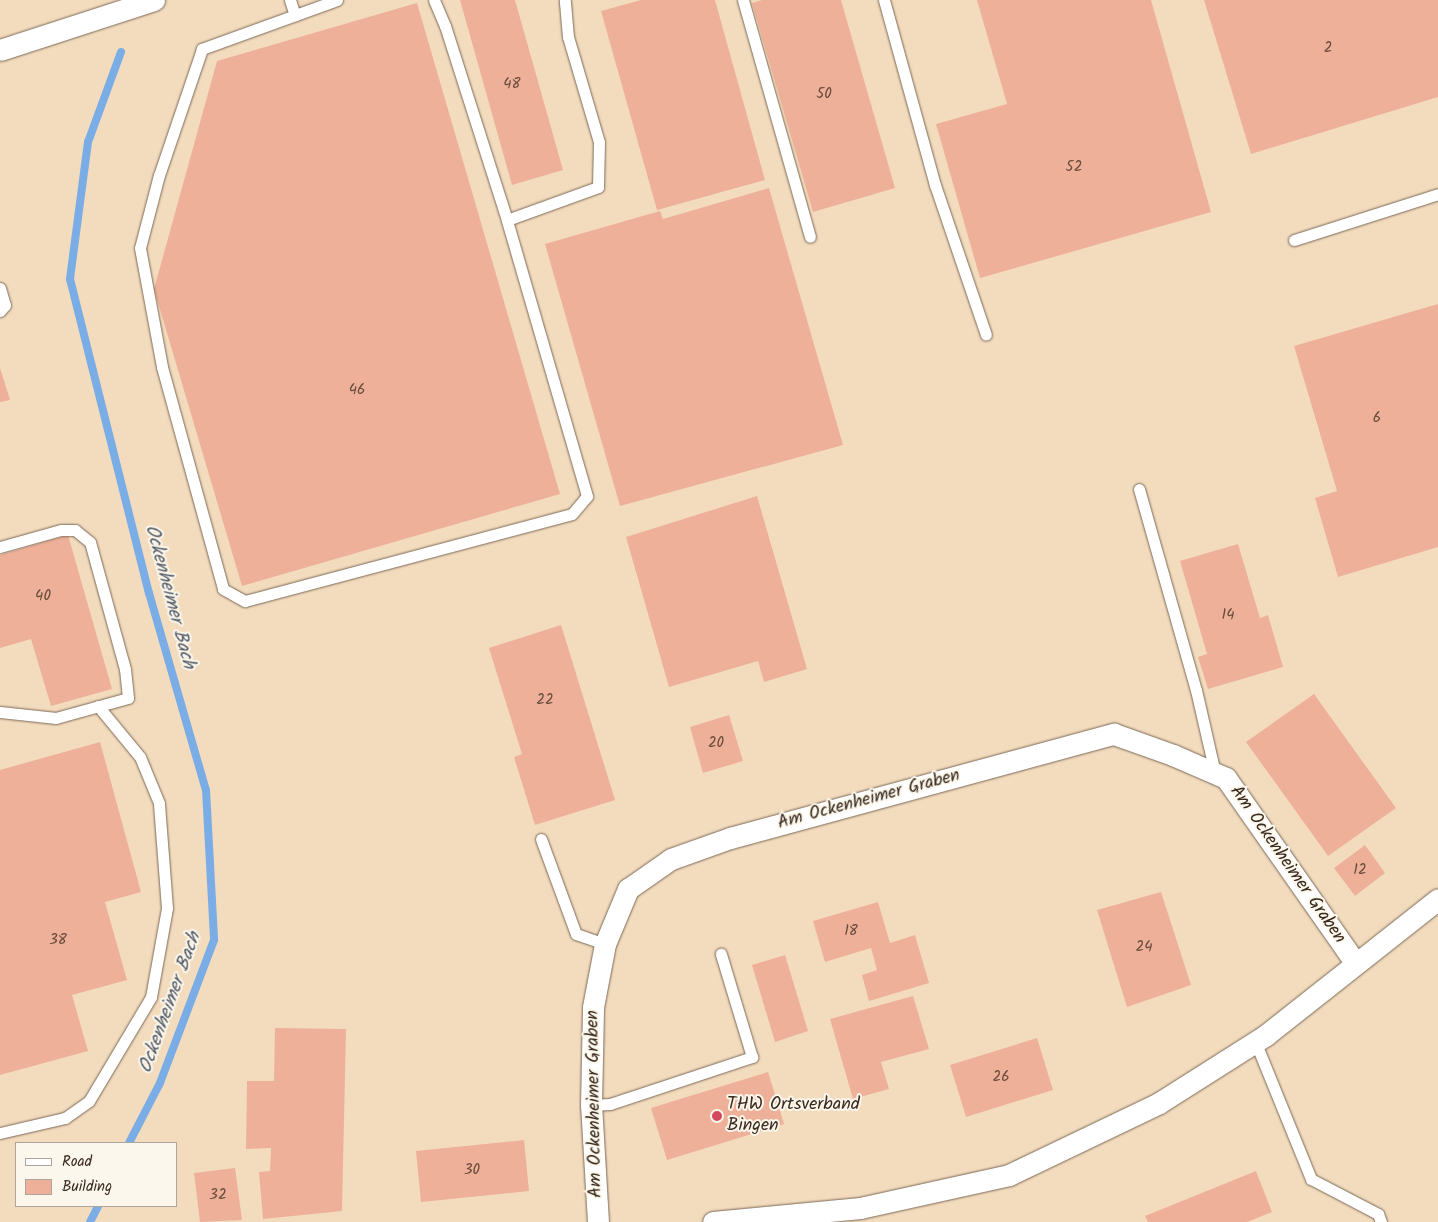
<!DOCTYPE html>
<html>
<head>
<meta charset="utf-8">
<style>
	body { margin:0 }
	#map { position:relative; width:1438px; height:1222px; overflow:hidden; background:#f3dcbe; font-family:Kalam,sans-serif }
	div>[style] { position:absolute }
	.stream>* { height:8px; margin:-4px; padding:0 4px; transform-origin:4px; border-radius:4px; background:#7aade6 }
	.building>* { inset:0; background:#eeb098 }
	.roads { filter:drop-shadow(0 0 1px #7b6856) drop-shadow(0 0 1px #7b6856) }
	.service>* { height:11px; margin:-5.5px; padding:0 5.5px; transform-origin:5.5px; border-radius:5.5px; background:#fff }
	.minor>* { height:21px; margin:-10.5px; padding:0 10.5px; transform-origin:10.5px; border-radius:10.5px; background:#fff }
	.dots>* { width:14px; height:14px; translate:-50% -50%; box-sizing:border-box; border:2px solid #fbf7ec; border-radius:50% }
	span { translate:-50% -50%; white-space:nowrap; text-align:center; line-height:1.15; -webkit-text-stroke:4px #fbf7ec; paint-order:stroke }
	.number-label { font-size:15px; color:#684c3c }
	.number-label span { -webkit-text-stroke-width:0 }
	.street-label { font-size:18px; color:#3b2a1e }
	.poi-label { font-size:18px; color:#3b2a1e }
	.left { translate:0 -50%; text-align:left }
	.water-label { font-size:19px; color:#515864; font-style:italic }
	.legend { position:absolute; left:15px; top:1142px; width:162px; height:65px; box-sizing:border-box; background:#fbf7ec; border:1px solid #aea59a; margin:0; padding:6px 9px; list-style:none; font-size:15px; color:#3b2a1e }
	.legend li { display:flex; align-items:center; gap:10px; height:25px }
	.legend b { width:25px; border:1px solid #aea59a }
</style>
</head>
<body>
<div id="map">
	<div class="stream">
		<i style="left:121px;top:52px;width:96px;rotate:110.1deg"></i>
		<i style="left:88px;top:142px;width:138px;rotate:97.5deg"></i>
		<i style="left:70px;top:279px;width:324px;rotate:75.9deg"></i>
		<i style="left:149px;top:593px;width:205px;rotate:73.9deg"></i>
		<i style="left:206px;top:790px;width:150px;rotate:86.9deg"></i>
		<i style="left:214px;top:940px;width:153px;rotate:110.7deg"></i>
		<i style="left:160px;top:1083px;width:68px;rotate:117.3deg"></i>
		<i style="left:90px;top:1222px;width:18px;rotate:-63deg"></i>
	</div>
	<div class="building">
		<i style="clip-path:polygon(460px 0,515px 0,563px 170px,512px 185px)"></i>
		<i style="clip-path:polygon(641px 0,715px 0,765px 180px,657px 210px,601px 11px)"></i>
		<i style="clip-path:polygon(762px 0,841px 0,895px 188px,813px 212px,752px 3px)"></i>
		<i style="clip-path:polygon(977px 0,1151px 0,1211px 212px,980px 278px,936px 124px,1007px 104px)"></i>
		<i style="clip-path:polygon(1204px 0,1438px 0,1438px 97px,1251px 154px)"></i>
		<i style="clip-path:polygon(417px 3px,560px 494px,242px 586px,154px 289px,217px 61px)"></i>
		<i style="clip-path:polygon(769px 188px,843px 445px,620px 506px,545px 244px,660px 211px,663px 219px)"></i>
		<i style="clip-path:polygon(1438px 304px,1438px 547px,1338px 577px,1315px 498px,1337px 491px,1294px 346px)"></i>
		<i style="clip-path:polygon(0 368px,10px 400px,0 402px)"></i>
		<i style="clip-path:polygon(757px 496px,807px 669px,764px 682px,758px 661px,669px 687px,626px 537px)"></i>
		<i style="clip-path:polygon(68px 535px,112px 689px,51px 706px,31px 639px,0 648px,0 555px)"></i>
		<i style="clip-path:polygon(1238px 544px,1260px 618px,1268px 615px,1283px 667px,1208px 689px,1198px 657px,1207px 654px,1180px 561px)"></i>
		<i style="clip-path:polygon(561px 625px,615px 800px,535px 825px,514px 757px,522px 754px,489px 648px)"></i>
		<i style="clip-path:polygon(1314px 694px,1396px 808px,1328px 856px,1246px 742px)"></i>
		<i style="clip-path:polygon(729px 715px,743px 761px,703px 773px,690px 727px)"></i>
		<i style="clip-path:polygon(100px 742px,141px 892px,105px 902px,127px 980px,72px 995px,88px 1051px,0 1075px,0 770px)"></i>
		<i style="clip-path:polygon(1365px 845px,1385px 873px,1355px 896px,1334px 868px)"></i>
		<i style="clip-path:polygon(1161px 892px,1191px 985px,1127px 1007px,1097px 910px)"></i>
		<i style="clip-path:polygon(878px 902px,890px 943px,915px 935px,929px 983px,869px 1001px,862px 975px,877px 970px,871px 948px,825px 962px,813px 921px)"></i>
		<i style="clip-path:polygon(785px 955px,808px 1031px,775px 1042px,752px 965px)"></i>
		<i style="clip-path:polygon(913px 996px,929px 1049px,881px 1062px,889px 1089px,853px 1099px,830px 1019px)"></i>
		<i style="clip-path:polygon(275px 1028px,346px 1029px,342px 1211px,263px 1219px,259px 1172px,270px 1171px,271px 1148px,246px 1149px,247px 1081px,274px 1081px)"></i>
		<i style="clip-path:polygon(1037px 1038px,1053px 1090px,966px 1117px,950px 1065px)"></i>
		<i style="clip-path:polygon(768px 1072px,784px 1124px,667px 1160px,651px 1108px)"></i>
		<i style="clip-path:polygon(524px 1140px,529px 1191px,421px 1202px,416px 1151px)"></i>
		<i style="clip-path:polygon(235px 1168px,242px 1220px,200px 1222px,194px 1173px)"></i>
		<i style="clip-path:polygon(1256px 1171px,1272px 1212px,1247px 1222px,1148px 1222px,1145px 1216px)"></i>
	</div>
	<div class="roads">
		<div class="service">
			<i style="left:290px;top:0;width:16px;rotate:72deg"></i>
			<i style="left:337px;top:0;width:144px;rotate:160.1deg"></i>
			<i style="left:202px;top:49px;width:133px;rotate:108.8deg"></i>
			<i style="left:159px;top:175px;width:75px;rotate:104.6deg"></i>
			<i style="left:140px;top:248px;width:121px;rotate:79.5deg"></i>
			<i style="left:162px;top:367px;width:230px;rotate:74.6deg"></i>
			<i style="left:223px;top:589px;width:25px;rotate:29deg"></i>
			<i style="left:245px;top:601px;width:338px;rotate:-14.9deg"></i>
			<i style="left:572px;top:514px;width:23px;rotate:-50deg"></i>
			<i style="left:587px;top:496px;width:287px;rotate:-106.2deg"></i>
			<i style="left:507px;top:220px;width:204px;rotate:-107.7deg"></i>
			<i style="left:445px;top:26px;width:28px;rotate:-113deg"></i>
			<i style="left:743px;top:0;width:246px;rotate:74.2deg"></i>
			<i style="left:884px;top:0;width:192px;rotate:74.6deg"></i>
			<i style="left:935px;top:185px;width:158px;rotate:71.2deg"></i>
			<i style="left:507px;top:220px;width:97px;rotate:-19.9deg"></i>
			<i style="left:598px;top:187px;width:45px;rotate:-88.7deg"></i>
			<i style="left:599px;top:142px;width:109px;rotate:-106.4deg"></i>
			<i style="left:568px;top:37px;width:37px;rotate:-95deg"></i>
			<i style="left:1294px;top:240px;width:151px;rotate:-17.7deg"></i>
			<i style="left:0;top:288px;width:18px;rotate:74deg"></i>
			<i style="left:5px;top:305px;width:8px;rotate:130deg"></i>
			<i style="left:1139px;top:489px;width:209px;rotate:74.2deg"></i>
			<i style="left:1196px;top:690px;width:85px;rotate:77.1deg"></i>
			<i style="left:0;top:547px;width:63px;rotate:-15.6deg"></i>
			<i style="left:61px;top:530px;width:14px"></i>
			<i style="left:75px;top:530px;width:19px;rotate:39deg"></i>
			<i style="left:90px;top:542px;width:132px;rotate:74.6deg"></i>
			<i style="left:125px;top:669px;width:29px;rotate:84deg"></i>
			<i style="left:128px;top:698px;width:75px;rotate:164.5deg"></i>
			<i style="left:56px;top:718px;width:56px;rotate:-173.9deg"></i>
			<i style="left:541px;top:839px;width:101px;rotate:69.8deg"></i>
			<i style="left:576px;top:934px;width:31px;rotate:19deg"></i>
			<i style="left:1255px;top:1041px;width:149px;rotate:67.9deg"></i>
			<i style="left:1311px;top:1179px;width:76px;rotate:27.6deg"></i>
			<i style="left:1378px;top:1214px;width:9px;rotate:69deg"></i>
			<i style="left:591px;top:1105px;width:19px;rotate:-3deg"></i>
			<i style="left:610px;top:1104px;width:150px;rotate:-18.3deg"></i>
			<i style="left:752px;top:1057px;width:108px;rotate:-106.8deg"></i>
			<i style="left:0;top:1133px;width:67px;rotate:-13deg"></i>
			<i style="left:65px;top:1118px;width:29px;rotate:-35deg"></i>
			<i style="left:89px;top:1101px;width:121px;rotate:-59.2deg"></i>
			<i style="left:151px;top:997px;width:90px;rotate:-79.8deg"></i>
			<i style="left:167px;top:908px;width:105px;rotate:-94.4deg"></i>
			<i style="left:159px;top:803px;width:50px;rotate:-112.4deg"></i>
			<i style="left:140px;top:757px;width:66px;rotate:-129.5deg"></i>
		</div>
		<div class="minor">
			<i style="left:0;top:50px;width:162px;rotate:-18deg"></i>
			<i style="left:598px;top:1222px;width:117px;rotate:-93.4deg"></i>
			<i style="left:591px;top:1105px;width:98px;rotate:-88.8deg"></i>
			<i style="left:593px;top:1007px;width:64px;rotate:-79.2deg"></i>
			<i style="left:605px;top:944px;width:60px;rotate:-67.3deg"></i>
			<i style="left:628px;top:889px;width:52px;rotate:-34.9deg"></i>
			<i style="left:671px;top:859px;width:63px;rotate:-19.6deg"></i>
			<i style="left:730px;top:838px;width:398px;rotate:-15.2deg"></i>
			<i style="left:1114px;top:734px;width:63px;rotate:19.6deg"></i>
			<i style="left:1173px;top:755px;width:58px;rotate:23.5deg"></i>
			<i style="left:1226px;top:778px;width:225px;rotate:55deg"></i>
			<i style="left:713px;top:1222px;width:148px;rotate:-5.4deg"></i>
			<i style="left:860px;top:1208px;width:153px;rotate:-12.5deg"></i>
			<i style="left:1009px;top:1175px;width:166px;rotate:-25.6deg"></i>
			<i style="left:1159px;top:1103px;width:127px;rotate:-32.4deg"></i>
			<i style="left:1266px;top:1035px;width:219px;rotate:-38.3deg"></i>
		</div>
	</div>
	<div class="dots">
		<i style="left:717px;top:1116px;background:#d1495b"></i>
	</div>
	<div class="number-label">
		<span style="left:1328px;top:49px">2</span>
		<span style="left:512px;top:85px">48</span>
		<span style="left:824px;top:95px">50</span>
		<span style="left:1074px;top:168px">52</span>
		<span style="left:357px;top:391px">46</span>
		<span style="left:1377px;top:419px">6</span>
		<span style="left:43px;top:597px">40</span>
		<span style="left:1228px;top:616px">14</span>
		<span style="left:545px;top:701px">22</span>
		<span style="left:716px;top:744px">20</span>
		<span style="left:1360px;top:871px">12</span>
		<span style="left:851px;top:932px">18</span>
		<span style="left:58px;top:941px">38</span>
		<span style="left:1144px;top:948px">24</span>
		<span style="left:1001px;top:1078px">26</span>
		<span style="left:472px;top:1171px">30</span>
		<span style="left:218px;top:1196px">32</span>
	</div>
	<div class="street-label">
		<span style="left:869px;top:800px;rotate:-15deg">Am Ockenheimer Graben</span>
		<span style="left:1287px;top:865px;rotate:55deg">Am Ockenheimer Graben</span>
		<span style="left:595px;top:1104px;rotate:-91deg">Am Ockenheimer Graben</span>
	</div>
	<div class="poi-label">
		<span class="left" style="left:727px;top:1116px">THW Ortsverband<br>Bingen</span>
	</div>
	<div class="water-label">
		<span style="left:169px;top:597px;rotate:75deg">Ockenheimer Bach</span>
		<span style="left:171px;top:1003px;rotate:-70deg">Ockenheimer Bach</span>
	</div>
	<ul class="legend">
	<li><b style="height:6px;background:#fff"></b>Road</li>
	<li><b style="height:14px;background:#eeb098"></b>Building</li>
	</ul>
</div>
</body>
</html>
